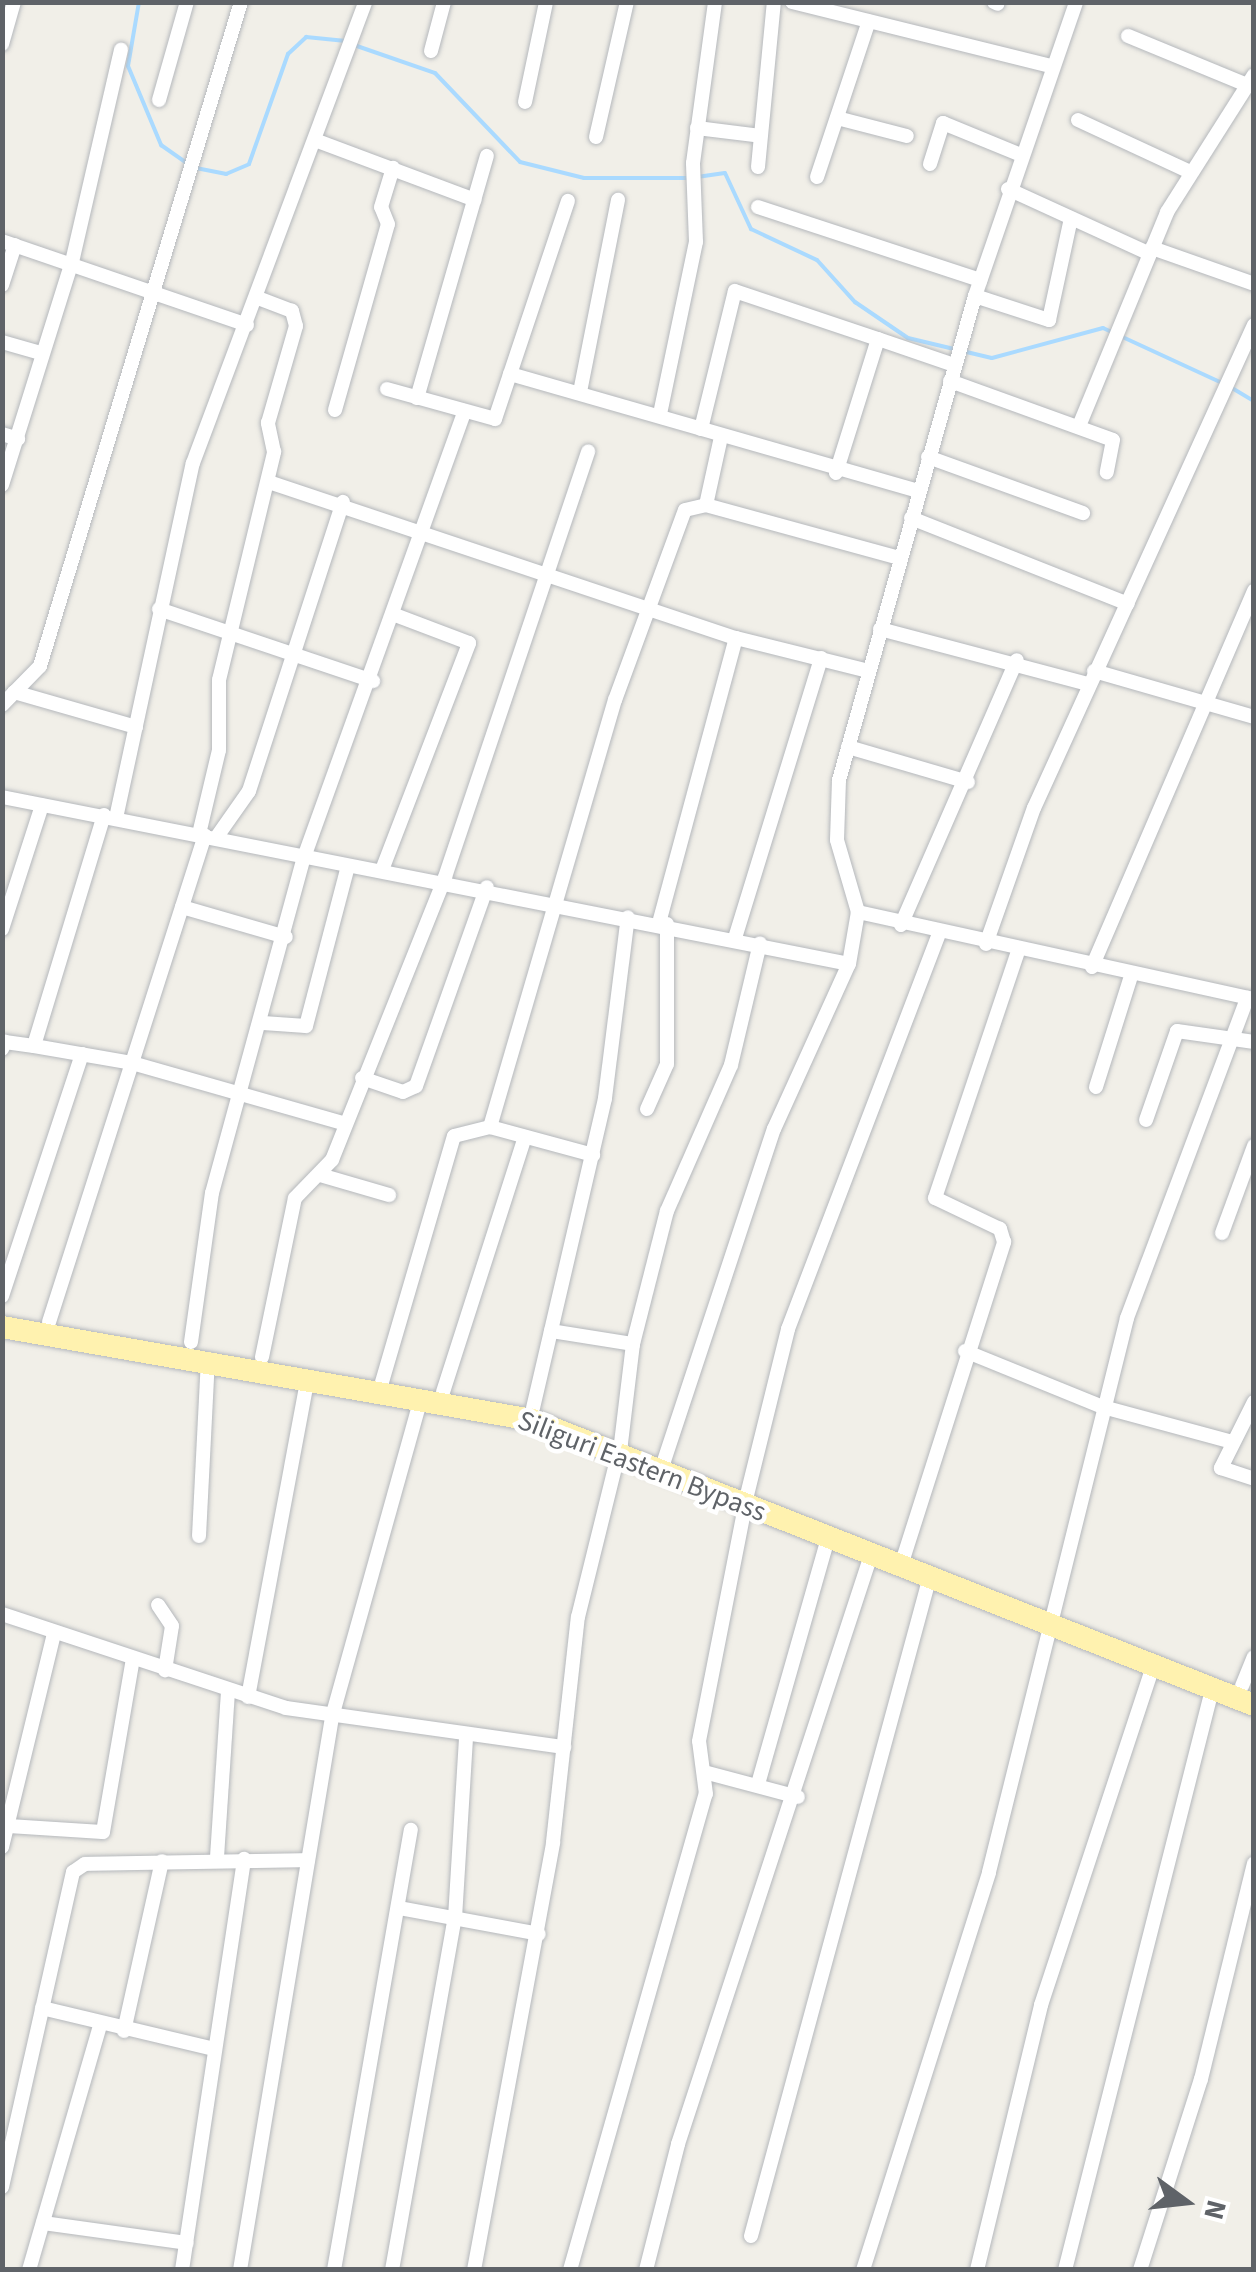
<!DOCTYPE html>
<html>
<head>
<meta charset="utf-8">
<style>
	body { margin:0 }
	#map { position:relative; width:1256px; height:2272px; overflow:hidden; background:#f1efe8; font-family:"Source Sans 3",sans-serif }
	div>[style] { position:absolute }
	.stream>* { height:4px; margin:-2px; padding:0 2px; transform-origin:2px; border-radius:2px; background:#aadaff }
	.roads { filter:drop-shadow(0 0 2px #b5b8bc) drop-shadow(0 0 2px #b5b8bc) }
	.minor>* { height:14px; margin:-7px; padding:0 7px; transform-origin:7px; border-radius:7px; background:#fff }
	.primary>* { height:22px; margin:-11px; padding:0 11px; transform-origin:11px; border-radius:11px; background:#fff2af }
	span { translate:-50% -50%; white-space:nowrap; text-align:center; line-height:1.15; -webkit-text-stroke:9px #fff; paint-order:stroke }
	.street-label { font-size:28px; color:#5f6368 }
	.frame { position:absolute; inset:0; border:5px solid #5f6368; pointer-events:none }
	.north { position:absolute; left:1136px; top:2152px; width:100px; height:100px; -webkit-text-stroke:8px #fff; paint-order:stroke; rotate:105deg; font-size:28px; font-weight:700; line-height:40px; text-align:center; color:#5f6368 }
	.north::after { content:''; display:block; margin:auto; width:35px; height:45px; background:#5f6368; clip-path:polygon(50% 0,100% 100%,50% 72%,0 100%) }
</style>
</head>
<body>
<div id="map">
	<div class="stream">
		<i style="left:139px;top:2px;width:65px;rotate:99.8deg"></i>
		<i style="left:128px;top:66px;width:86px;rotate:67.3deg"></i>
		<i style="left:161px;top:145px;width:32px;rotate:35deg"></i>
		<i style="left:354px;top:45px;width:86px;rotate:19.1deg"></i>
		<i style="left:435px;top:73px;width:123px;rotate:46.3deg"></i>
		<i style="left:520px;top:162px;width:66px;rotate:14deg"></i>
		<i style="left:584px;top:178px;width:104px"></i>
		<i style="left:196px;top:168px;width:31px;rotate:11deg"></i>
		<i style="left:226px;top:174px;width:25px;rotate:-23deg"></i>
		<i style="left:249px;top:164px;width:117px;rotate:-70.5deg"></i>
		<i style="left:288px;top:54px;width:25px;rotate:-43deg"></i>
		<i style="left:306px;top:37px;width:40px;rotate:5.7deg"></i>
		<i style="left:697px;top:177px;width:28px;rotate:-8deg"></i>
		<i style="left:725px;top:173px;width:62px;rotate:65.1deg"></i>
		<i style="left:751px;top:229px;width:73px;rotate:25.2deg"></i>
		<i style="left:817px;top:260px;width:57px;rotate:47.9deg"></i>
		<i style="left:855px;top:302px;width:64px;rotate:34.2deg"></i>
		<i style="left:908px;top:338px;width:86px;rotate:13.4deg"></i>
		<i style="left:992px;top:358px;width:115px;rotate:-15.1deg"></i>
		<i style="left:1103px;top:328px;width:133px;rotate:24.8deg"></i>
		<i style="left:1232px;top:388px;width:26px;rotate:31deg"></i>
	</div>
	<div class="roads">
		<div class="minor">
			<i style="left:792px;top:2px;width:267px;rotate:13.9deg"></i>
			<i style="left:994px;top:2px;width:4px;rotate:27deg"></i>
			<i style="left:1128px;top:36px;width:129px;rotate:22.4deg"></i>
			<i style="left:2px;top:44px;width:44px;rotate:-74.1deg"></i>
			<i style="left:431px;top:51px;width:51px;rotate:-75.1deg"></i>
			<i style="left:159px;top:100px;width:102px;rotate:-74.1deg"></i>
			<i style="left:525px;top:102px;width:102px;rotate:-78.1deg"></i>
			<i style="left:837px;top:118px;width:72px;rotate:14.4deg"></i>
			<i style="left:1078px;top:120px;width:121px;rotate:24.9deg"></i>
			<i style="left:697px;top:128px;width:64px;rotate:7.1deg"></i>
			<i style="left:596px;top:137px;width:139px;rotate:-77.1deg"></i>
			<i style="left:320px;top:142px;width:165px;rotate:20.5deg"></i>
			<i style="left:930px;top:164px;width:43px;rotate:-72.4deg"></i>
			<i style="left:943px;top:123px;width:84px;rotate:22.3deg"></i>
			<i style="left:758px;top:167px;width:166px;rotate:-84.5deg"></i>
			<i style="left:817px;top:177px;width:164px;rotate:-71.6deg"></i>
			<i style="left:1008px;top:189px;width:156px;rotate:24.6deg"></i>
			<i style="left:758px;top:207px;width:234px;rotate:18.2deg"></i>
			<i style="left:2px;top:241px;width:259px;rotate:18.9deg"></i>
			<i style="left:1152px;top:248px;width:108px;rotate:19.4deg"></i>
			<i style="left:2px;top:285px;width:42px;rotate:-72deg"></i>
			<i style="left:975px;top:296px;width:78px;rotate:18deg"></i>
			<i style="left:1049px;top:320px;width:104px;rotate:-77.8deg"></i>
			<i style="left:2px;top:342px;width:41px;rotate:15.8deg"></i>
			<i style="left:510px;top:374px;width:425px;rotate:16deg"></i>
			<i style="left:950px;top:381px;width:173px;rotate:19.9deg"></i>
			<i style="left:1113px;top:440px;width:33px;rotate:101deg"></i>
			<i style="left:387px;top:389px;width:112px;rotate:15.5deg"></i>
			<i style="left:495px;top:419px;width:230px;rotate:-71.5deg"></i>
			<i style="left:580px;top:392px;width:196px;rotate:-78.8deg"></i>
			<i style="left:417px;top:398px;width:252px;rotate:-73.9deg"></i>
			<i style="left:335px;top:410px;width:193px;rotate:-74.1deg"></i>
			<i style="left:388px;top:224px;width:18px;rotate:-112deg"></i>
			<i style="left:381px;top:207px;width:41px;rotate:-72.9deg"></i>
			<i style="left:660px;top:414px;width:176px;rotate:-78.2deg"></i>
			<i style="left:696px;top:242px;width:79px;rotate:-92.2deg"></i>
			<i style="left:693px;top:163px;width:162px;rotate:-82.2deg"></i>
			<i style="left:1079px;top:426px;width:231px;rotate:-67.6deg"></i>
			<i style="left:1167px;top:212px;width:162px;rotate:-57.6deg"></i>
			<i style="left:701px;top:429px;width:142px;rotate:-76.2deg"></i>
			<i style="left:735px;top:291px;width:151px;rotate:18.6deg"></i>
			<i style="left:2px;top:434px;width:17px;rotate:17deg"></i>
			<i style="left:928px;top:457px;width:165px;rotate:19.9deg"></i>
			<i style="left:836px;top:473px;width:140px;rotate:-72.6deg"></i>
			<i style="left:878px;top:339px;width:80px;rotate:18.9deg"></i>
			<i style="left:269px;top:482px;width:492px;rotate:18.5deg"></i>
			<i style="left:2px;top:485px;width:234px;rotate:-72.6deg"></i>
			<i style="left:72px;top:262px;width:218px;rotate:-77deg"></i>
			<i style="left:706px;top:505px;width:201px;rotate:15.3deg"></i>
			<i style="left:911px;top:518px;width:233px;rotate:21.6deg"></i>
			<i style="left:159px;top:609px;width:226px;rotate:18.6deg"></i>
			<i style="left:880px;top:629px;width:215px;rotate:14.8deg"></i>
			<i style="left:1094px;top:671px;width:166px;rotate:16deg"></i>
			<i style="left:14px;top:692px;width:127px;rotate:16deg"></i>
			<i style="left:2px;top:705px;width:54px;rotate:-45.7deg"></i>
			<i style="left:40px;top:666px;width:694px;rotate:-73.16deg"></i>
			<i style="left:848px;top:747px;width:125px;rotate:16.3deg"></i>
			<i style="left:2px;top:797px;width:863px;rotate:11.15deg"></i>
			<i style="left:104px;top:815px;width:241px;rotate:106.9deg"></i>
			<i style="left:34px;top:1046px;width:99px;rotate:9.8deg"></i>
			<i style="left:132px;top:1063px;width:219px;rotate:15.9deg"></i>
			<i style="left:116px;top:818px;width:363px;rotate:-77.8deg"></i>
			<i style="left:193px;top:463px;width:492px;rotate:-69.5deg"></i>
			<i style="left:199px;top:834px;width:86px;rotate:-76.6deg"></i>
			<i style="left:219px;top:750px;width:70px;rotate:-90deg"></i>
			<i style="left:219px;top:680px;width:235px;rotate:-76.4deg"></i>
			<i style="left:274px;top:452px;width:30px;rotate:-102deg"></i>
			<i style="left:268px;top:423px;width:101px;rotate:-73.9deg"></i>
			<i style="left:296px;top:326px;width:16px;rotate:-105deg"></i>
			<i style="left:292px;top:311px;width:33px;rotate:-159deg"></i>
			<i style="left:216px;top:838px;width:57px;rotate:-54.9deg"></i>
			<i style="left:249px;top:791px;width:304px;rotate:-72deg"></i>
			<i style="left:382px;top:870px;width:243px;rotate:-69deg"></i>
			<i style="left:469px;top:643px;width:79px;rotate:-159.3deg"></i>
			<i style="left:182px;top:907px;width:108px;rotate:16.1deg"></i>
			<i style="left:858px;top:912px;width:404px;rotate:12.4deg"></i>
			<i style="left:659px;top:923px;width:295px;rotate:-74.9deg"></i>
			<i style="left:736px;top:638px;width:136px;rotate:14deg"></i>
			<i style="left:901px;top:925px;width:289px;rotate:-66.4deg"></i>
			<i style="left:2px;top:929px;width:130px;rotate:-72.1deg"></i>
			<i style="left:735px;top:938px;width:293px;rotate:-72.9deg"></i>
			<i style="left:986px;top:944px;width:144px;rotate:-70.6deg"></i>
			<i style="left:1034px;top:808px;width:531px;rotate:-65.51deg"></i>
			<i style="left:1092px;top:967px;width:410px;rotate:-66.7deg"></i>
			<i style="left:263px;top:1023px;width:43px;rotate:4deg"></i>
			<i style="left:306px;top:1026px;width:165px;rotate:-75.3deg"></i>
			<i style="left:2px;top:1049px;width:8px;rotate:-67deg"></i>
			<i style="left:5px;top:1042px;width:29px;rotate:8deg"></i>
			<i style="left:362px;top:1078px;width:43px;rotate:18.9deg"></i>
			<i style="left:403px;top:1092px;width:14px;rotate:-25deg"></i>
			<i style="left:416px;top:1086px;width:211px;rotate:-70.4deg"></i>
			<i style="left:1096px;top:1087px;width:116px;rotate:-72.5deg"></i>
			<i style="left:647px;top:1109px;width:49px;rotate:-66deg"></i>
			<i style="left:667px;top:1064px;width:140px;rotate:-90deg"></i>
			<i style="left:1146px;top:1120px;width:94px;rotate:-70.8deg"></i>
			<i style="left:1177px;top:1031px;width:78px;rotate:8.1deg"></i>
			<i style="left:490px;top:1127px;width:445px;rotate:-73.7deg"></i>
			<i style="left:615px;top:700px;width:202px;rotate:-69.8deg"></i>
			<i style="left:685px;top:510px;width:22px;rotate:-13deg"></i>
			<i style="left:706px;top:505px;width:70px;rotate:-77.6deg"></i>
			<i style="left:320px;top:1175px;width:72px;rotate:16.2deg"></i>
			<i style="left:1222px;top:1233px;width:93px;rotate:-69.8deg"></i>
			<i style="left:2px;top:1296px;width:255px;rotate:-71.7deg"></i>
			<i style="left:49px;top:1322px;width:511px;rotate:-72.24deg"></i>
			<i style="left:551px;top:1331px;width:83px;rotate:9deg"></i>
			<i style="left:191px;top:1342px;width:150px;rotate:-82deg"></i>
			<i style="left:212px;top:1193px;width:345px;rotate:-74.7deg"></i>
			<i style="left:303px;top:860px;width:477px;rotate:-70.2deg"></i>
			<i style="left:965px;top:1351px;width:149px;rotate:22.1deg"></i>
			<i style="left:1103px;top:1407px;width:135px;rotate:15.1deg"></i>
			<i style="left:262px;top:1357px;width:162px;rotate:-78.3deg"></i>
			<i style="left:295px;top:1198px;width:53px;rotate:-45.8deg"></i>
			<i style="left:332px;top:1160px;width:305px;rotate:-68.2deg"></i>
			<i style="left:445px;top:877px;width:449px;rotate:-71.4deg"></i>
			<i style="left:382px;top:1382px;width:256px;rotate:-73.7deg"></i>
			<i style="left:454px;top:1136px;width:37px;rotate:-14deg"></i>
			<i style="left:490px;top:1127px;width:107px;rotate:15.2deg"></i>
			<i style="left:443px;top:1392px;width:268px;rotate:-72.2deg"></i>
			<i style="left:1254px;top:1402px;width:74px;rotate:116.6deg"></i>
			<i style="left:1221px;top:1468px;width:35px;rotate:18deg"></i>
			<i style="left:533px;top:1408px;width:318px;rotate:-76.9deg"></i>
			<i style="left:605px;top:1098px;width:182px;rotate:-82.8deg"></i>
			<i style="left:664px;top:1461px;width:350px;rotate:-71.7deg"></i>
			<i style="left:774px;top:1129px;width:181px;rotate:-65.6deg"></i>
			<i style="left:849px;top:964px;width:53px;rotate:-80.2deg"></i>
			<i style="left:858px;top:912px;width:75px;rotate:-106.3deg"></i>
			<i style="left:837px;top:840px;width:60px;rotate:-88.1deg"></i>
			<i style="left:839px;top:780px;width:503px;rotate:-74.31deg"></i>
			<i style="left:975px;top:296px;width:311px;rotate:-71deg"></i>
			<i style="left:747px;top:1495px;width:171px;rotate:-76.1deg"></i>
			<i style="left:788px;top:1329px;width:424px;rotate:-69.1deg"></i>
			<i style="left:199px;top:1536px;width:177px;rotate:-87.1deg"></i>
			<i style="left:904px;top:1556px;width:330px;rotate:-72.3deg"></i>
			<i style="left:1004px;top:1242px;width:14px;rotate:-107deg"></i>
			<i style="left:1000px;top:1229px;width:72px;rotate:-154.5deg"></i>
			<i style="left:935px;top:1198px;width:261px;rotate:-71.4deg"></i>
			<i style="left:158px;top:1605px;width:25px;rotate:56deg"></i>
			<i style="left:172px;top:1626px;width:45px;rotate:99deg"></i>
			<i style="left:2px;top:1614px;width:299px;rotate:18.3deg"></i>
			<i style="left:286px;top:1708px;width:281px;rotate:8deg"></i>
			<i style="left:1242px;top:1686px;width:31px;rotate:-68deg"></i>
			<i style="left:248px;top:1697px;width:321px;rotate:-79.4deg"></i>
			<i style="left:708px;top:1773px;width:93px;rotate:14.9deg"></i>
			<i style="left:758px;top:1784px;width:255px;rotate:-74.1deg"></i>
			<i style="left:8px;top:1826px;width:95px;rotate:3.6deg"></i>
			<i style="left:103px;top:1832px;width:176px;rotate:-80.2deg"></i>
			<i style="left:2px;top:1847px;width:220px;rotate:-76.3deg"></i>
			<i style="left:217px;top:1857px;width:167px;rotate:-86.2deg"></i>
			<i style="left:404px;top:1909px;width:137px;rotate:10.5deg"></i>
			<i style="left:42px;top:2008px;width:177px;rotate:13.4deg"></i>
			<i style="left:124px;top:2031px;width:174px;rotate:-77.4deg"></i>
			<i style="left:2px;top:2187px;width:323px;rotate:-77.3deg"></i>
			<i style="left:73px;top:1872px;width:14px;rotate:-34deg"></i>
			<i style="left:85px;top:1864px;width:223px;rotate:-1deg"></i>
			<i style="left:43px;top:2223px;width:145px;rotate:7.9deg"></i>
			<i style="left:751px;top:2236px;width:680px;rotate:-74.82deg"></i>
			<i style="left:29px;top:2270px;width:255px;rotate:-73.8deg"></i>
			<i style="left:182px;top:2270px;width:416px;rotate:-81.4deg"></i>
			<i style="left:240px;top:2270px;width:561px;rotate:-80.55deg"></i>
			<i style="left:332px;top:1717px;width:327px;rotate:-74.4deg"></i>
			<i style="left:334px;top:2270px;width:447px;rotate:-80.1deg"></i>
			<i style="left:392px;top:2270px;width:358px;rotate:-79.9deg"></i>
			<i style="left:455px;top:1918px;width:180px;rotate:-86.5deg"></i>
			<i style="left:474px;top:2270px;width:435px;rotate:-79.5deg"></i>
			<i style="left:553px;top:1842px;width:226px;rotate:-83.7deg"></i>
			<i style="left:578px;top:1617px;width:179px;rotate:-76.1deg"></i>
			<i style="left:621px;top:1443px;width:100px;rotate:-83.1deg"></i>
			<i style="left:633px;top:1344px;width:137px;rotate:-75.7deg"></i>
			<i style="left:667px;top:1211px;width:159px;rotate:-66.3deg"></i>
			<i style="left:731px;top:1065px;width:125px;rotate:-76.6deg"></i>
			<i style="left:570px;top:2270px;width:495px;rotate:-74.1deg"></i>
			<i style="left:706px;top:1794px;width:53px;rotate:-97.5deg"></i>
			<i style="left:699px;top:1741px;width:239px;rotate:-78.9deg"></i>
			<i style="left:646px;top:2270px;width:130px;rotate:-75.7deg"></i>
			<i style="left:678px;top:2144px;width:620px;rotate:-71.86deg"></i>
			<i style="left:863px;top:2270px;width:417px;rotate:-72.4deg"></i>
			<i style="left:989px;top:1872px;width:571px;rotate:-76.01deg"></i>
			<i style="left:1127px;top:1318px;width:342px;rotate:-69.4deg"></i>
			<i style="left:977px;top:2270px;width:273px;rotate:-76.4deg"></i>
			<i style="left:1041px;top:2005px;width:357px;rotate:-71.7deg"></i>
			<i style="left:1065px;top:2270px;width:598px;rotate:-75.78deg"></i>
			<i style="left:1140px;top:2270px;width:201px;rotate:-72.3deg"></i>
			<i style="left:1201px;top:2079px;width:222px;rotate:-76.2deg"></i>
		</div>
		<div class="primary">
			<i style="left:2px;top:1327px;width:538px;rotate:9.95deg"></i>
			<i style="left:532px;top:1420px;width:776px;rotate:21.54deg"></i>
		</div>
	</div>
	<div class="street-label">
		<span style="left:642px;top:1466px;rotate:21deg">Siliguri Eastern Bypass</span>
	</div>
	<div class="frame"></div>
	<div class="north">N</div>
</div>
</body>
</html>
